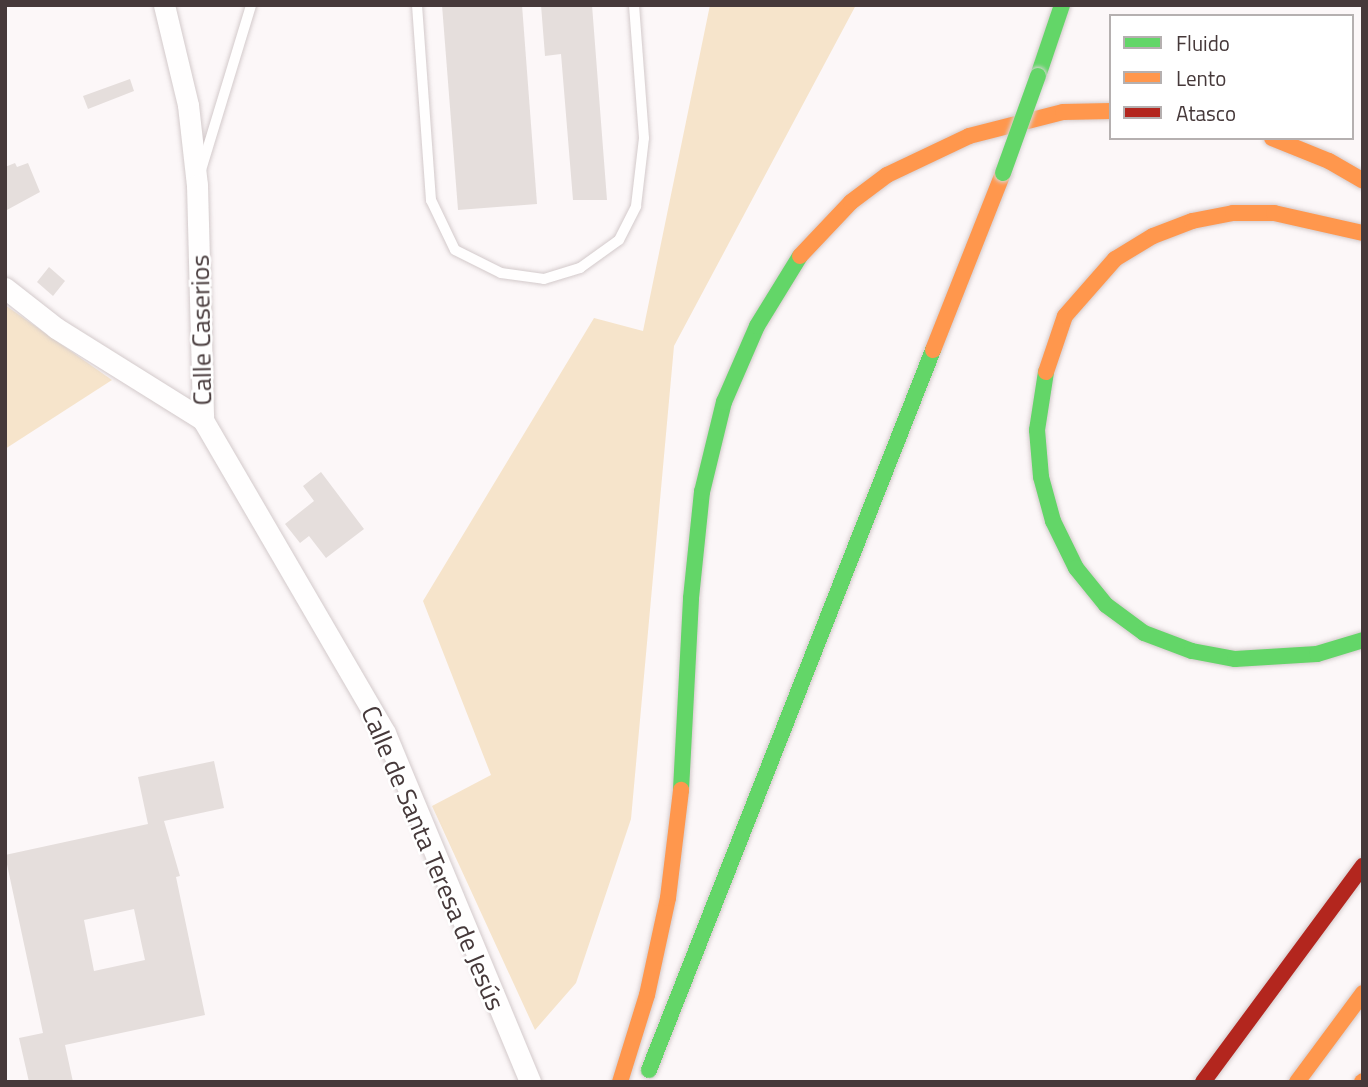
<!DOCTYPE html>
<html>
<head>
<meta charset="utf-8">
<style>
	body { margin:0 }
	#map { position:relative; width:1368px; height:1087px; overflow:hidden; background:#fcf7f8; font-family:"Titillium Web",sans-serif }
	div>[style] { position:absolute }
	.green>* { inset:0; background:#f6e4cb }
	.building>* { inset:0; background:#e5dedc }
	.roads { filter:drop-shadow(0 0 2px #d3cacb) drop-shadow(0 0 2px #d3cacb) }
	.lane>* { height:10px; margin:-5px; padding:0 5px; transform-origin:5px; border-radius:5px; background:#fffefe }
	.street>* { height:21px; margin:-10.5px; padding:0 10.5px; transform-origin:10.5px; border-radius:10.5px; background:#fffefe }
	.fast>* { height:16px; margin:-8px; padding:0 8px; transform-origin:8px; border-radius:8px; background:#63d668 }
	.slow>* { height:16px; margin:-8px; padding:0 8px; transform-origin:8px; border-radius:8px; background:#ff974d }
	.jam>* { height:16px; margin:-8px; padding:0 8px; transform-origin:8px; border-radius:8px; background:#b3261e }
	.bridges { filter:drop-shadow(0 0 2px #d9d4d5) drop-shadow(0 0 2px #d9d4d5) }
	.fast-bridge>* { height:16px; margin:-8px; padding:0 8px; transform-origin:8px; border-radius:8px; background:#63d668 }
	span { translate:-50% -50%; white-space:nowrap; text-align:center; line-height:1.15; -webkit-text-stroke:5px #fff; paint-order:stroke }
	.street-label { font-size:26px; color:#46393a }
	.frame { position:absolute; inset:0; border:7px solid #46393a; pointer-events:none }
	.legend { position:absolute; left:1109px; top:14px; width:245px; height:126px; box-sizing:border-box; background:#fff; border:2px solid #b5b0b0; margin:0; padding:9px 12px; list-style:none; font-size:21px; color:#46393a }
	.legend li { display:flex; align-items:center; gap:14px; height:35px }
	.legend b { width:35px; border:2px solid #b5b0b0 }
</style>
</head>
<body>
<div id="map">
	<div class="green">
		<i style="clip-path:polygon(710px 5px,856px 5px,674px 346px,631px 819px,576px 983px,535px 1030px,432px 806px,491px 775px,423px 601px,594px 318px,643px 331px)"></i>
		<i style="clip-path:polygon(5px 305px,112px 380px,5px 449px)"></i>
	</div>
	<div class="building">
		<i style="clip-path:polygon(442px 5px,522px 5px,537px 204px,458px 210px)"></i>
		<i style="clip-path:polygon(541px 5px,592px 5px,607px 200px,573px 200px,561px 54px,545px 56px)"></i>
		<i style="clip-path:polygon(130px 79px,134px 91px,88px 109px,83px 96px)"></i>
		<i style="clip-path:polygon(15px 163px,17px 167px,28px 163px,40px 192px,5px 211px,5px 167px)"></i>
		<i style="clip-path:polygon(49px 267px,65px 281px,53px 296px,37px 282px)"></i>
		<i style="clip-path:polygon(321px 472px,364px 529px,326px 558px,309px 536px,300px 543px,285px 524px,314px 501px,303px 486px)"></i>
		<i style="clip-path:polygon(evenodd,214px 761px,224px 808px,164px 821px,180px 876px,176px 877px,205px 1015px,65px 1045px,73px 1082px,29px 1082px,19px 1038px,43px 1033px,5px 855px,148px 824px,138px 777px,214px 761px,134px 909px,145px 960px,94px 971px,84px 920px,134px 909px)"></i>
	</div>
	<div class="roads">
		<div class="lane">
			<i style="left:417px;top:5px;width:196px;rotate:85.9deg"></i>
			<i style="left:431px;top:200px;width:55px;rotate:64.4deg"></i>
			<i style="left:455px;top:250px;width:51px;rotate:26.6deg"></i>
			<i style="left:501px;top:273px;width:43px;rotate:7.9deg"></i>
			<i style="left:544px;top:279px;width:38px;rotate:-17deg"></i>
			<i style="left:580px;top:268px;width:48px;rotate:-35.7deg"></i>
			<i style="left:619px;top:240px;width:38px;rotate:-63deg"></i>
			<i style="left:636px;top:206px;width:68px;rotate:-83.3deg"></i>
			<i style="left:644px;top:138px;width:133px;rotate:-94.3deg"></i>
			<i style="left:201px;top:170px;width:172px;rotate:-73.1deg"></i>
		</div>
		<div class="street">
			<i style="left:164px;top:5px;width:103px;rotate:76.5deg"></i>
			<i style="left:188px;top:105px;width:81px;rotate:83.6deg"></i>
			<i style="left:197px;top:185px;width:235px;rotate:88.5deg"></i>
			<i style="left:203px;top:420px;width:362px;rotate:59.8deg"></i>
			<i style="left:385px;top:733px;width:378px;rotate:67.4deg"></i>
			<i style="left:5px;top:288px;width:65px;rotate:38.1deg"></i>
			<i style="left:56px;top:328px;width:173px;rotate:32deg"></i>
		</div>
		<div class="fast">
			<i style="left:1038px;top:76px;width:75px;rotate:-71.3deg"></i>
			<i style="left:1046px;top:372px;width:59px;rotate:98.8deg"></i>
			<i style="left:1037px;top:430px;width:47px;rotate:85.1deg"></i>
			<i style="left:1041px;top:477px;width:46px;rotate:74.7deg"></i>
			<i style="left:1053px;top:521px;width:52px;rotate:63.9deg"></i>
			<i style="left:1076px;top:568px;width:48px;rotate:51deg"></i>
			<i style="left:1106px;top:605px;width:47px;rotate:36.4deg"></i>
			<i style="left:1144px;top:633px;width:51px;rotate:20.6deg"></i>
			<i style="left:1192px;top:651px;width:44px;rotate:10.5deg"></i>
			<i style="left:1235px;top:659px;width:82px;rotate:-3.5deg"></i>
			<i style="left:1317px;top:654px;width:48px;rotate:-16.9deg"></i>
			<i style="left:681px;top:790px;width:192px;rotate:-87deg"></i>
			<i style="left:691px;top:598px;width:107px;rotate:-84.1deg"></i>
			<i style="left:702px;top:492px;width:93px;rotate:-76.3deg"></i>
			<i style="left:724px;top:402px;width:83px;rotate:-66.5deg"></i>
			<i style="left:757px;top:326px;width:82px;rotate:-58.4deg"></i>
			<i style="left:649px;top:1070px;width:774px;rotate:-68.47deg"></i>
		</div>
		<div class="slow">
			<i style="left:1272px;top:138px;width:61px;rotate:22deg"></i>
			<i style="left:1329px;top:161px;width:39px;rotate:30deg"></i>
			<i style="left:800px;top:256px;width:74px;rotate:-46.6deg"></i>
			<i style="left:851px;top:202px;width:45px;rotate:-36.9deg"></i>
			<i style="left:887px;top:175px;width:91px;rotate:-25.4deg"></i>
			<i style="left:969px;top:136px;width:97px;rotate:-14.3deg"></i>
			<i style="left:1063px;top:112px;width:48px;rotate:-1.2deg"></i>
			<i style="left:933px;top:350px;width:190px;rotate:-68.4deg"></i>
			<i style="left:1046px;top:372px;width:59px;rotate:-71.3deg"></i>
			<i style="left:1065px;top:316px;width:76px;rotate:-48.7deg"></i>
			<i style="left:1115px;top:259px;width:44px;rotate:-31.2deg"></i>
			<i style="left:1153px;top:236px;width:42px;rotate:-21deg"></i>
			<i style="left:1192px;top:221px;width:42px;rotate:-11deg"></i>
			<i style="left:1233px;top:213px;width:41px"></i>
			<i style="left:1274px;top:213px;width:91px;rotate:12.7deg"></i>
			<i style="left:620px;top:1082px;width:91px;rotate:-72.8deg"></i>
			<i style="left:647px;top:995px;width:99px;rotate:-77.8deg"></i>
			<i style="left:668px;top:898px;width:109px;rotate:-83.1deg"></i>
			<i style="left:1297px;top:1082px;width:111px;rotate:-53.4deg"></i>
			<i style="left:1362px;top:1082px;width:1px;rotate:-45deg"></i>
		</div>
		<div class="jam">
			<i style="left:1203px;top:1082px;width:269px;rotate:-53.5deg"></i>
		</div>
	</div>
	<div class="bridges">
		<div class="fast-bridge">
			<i style="left:1003px;top:173px;width:103px;rotate:-70.2deg"></i>
		</div>
	</div>
	<div class="street-label">
		<span style="left:201px;top:330px;rotate:-91deg">Calle Caserios</span>
		<span style="left:433px;top:858px;rotate:67deg">Calle de Santa Teresa de Jesús</span>
	</div>
	<div class="frame"></div>
	<ul class="legend">
	<li><b style="height:9px;background:#63d668"></b>Fluido</li>
	<li><b style="height:9px;background:#ff974d"></b>Lento</li>
	<li><b style="height:9px;background:#b3261e"></b>Atasco</li>
	</ul>
</div>
</body>
</html>
